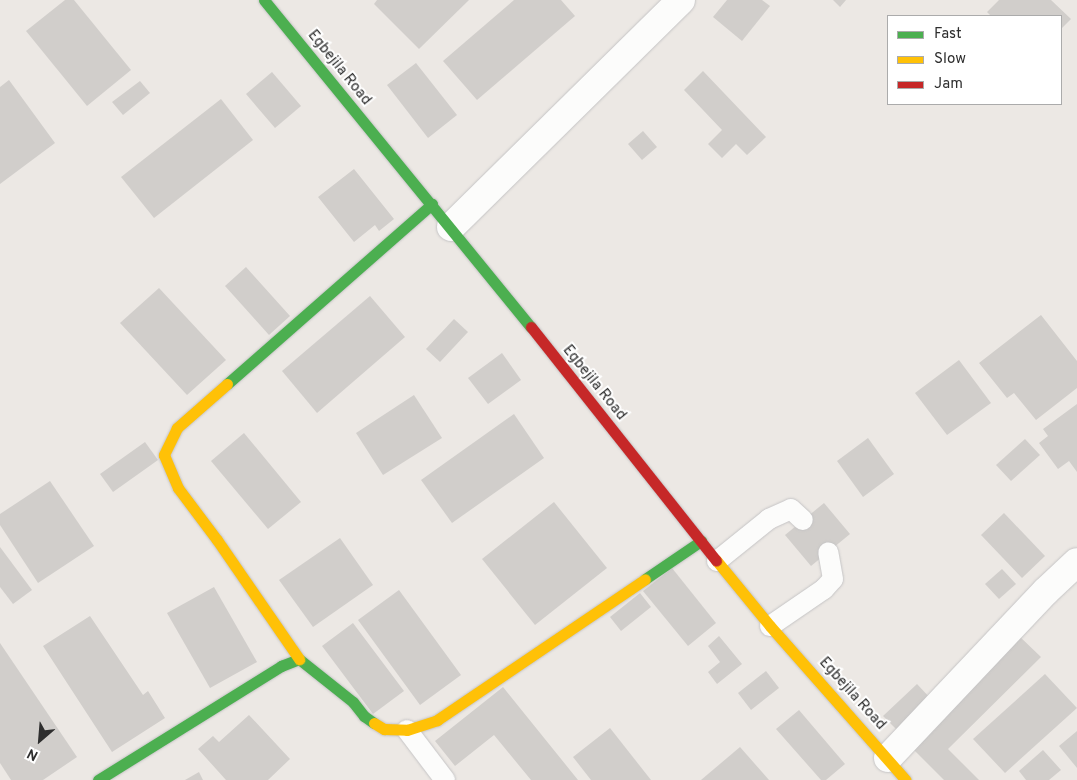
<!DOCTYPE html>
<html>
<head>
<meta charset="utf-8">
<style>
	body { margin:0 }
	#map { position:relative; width:1077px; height:780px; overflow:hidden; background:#ece8e4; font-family:Overpass,sans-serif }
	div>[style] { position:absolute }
	.building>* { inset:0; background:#d1cecb }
	.roads { filter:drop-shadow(0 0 1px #c5c4c5) drop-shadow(0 0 1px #c5c4c5) }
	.lane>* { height:20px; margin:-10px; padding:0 10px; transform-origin:10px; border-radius:10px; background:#fcfcfb }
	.street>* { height:28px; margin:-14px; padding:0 14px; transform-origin:14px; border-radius:14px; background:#fcfcfb }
	.fast>* { height:11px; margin:-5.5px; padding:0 5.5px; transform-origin:5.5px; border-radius:5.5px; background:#4caf50 }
	.slow>* { height:11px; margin:-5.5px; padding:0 5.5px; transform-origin:5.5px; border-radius:5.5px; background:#ffc107 }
	.jam>* { height:11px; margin:-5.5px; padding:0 5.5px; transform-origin:5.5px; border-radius:5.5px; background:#c62828 }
	span { translate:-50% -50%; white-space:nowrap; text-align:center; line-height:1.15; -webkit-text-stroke:4px #fff; paint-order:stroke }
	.street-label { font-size:15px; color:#2e2e2e }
	.legend { position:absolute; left:887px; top:15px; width:175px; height:90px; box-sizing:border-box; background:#fff; border:1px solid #ababab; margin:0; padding:6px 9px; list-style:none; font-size:15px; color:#2e2e2e }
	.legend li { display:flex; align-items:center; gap:10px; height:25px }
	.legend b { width:25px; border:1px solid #ababab }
	.north { position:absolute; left:15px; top:715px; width:50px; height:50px; -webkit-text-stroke:4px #fff; paint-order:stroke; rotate:207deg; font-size:14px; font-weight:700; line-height:20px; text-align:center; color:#2e2e2e }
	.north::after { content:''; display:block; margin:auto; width:18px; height:22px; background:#2e2e2e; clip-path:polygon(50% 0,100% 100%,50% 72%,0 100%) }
</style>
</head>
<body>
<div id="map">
	<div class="building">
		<i style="clip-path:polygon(65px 0,74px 0,131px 70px,87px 106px,26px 31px)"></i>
		<i style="clip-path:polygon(377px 0,469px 0,419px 49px,374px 4px)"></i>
		<i style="clip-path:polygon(514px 0,561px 0,575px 16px,477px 100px,443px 61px)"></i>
		<i style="clip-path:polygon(727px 0,762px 0,770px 6px,742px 41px,713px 17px)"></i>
		<i style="clip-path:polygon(833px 0,846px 0,840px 7px)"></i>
		<i style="clip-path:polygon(999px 0,1051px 0,1071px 19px,1061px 29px,1061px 16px,991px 16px,987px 12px)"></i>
		<i style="clip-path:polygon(416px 63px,457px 115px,428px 138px,387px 85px)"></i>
		<i style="clip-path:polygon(703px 71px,766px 137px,747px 155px,736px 144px,722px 158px,708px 144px,722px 130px,684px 90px)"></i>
		<i style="clip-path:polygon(272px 72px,301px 106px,275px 128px,246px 94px)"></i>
		<i style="clip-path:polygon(9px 80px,55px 143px,0 184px,0 87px)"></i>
		<i style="clip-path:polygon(140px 81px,150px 93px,123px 115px,112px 102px)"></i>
		<i style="clip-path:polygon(221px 99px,253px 140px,154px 218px,121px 177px)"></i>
		<i style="clip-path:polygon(643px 131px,657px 147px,642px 160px,628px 144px)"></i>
		<i style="clip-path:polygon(354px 169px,394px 219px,379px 231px,375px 225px,354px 242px,318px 197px)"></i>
		<i style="clip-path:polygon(246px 267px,290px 316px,269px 335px,225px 286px)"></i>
		<i style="clip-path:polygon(159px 288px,226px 360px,187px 395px,120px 323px)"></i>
		<i style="clip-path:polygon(370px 296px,405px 337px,317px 413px,282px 371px)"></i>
		<i style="clip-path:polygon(1041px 315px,1077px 361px,1077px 388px,1036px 420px,1014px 393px,1007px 398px,979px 363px)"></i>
		<i style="clip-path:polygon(454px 319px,468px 332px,440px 362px,426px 349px)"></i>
		<i style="clip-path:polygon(502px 353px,521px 380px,488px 404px,468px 378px)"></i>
		<i style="clip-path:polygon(959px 360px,991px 403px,947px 435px,915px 393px)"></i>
		<i style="clip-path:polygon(414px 395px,442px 438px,383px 475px,356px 433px)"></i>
		<i style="clip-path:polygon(1077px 404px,1077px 472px,1069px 461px,1058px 469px,1039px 443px,1048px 436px,1043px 429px)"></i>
		<i style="clip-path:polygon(514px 414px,544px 458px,452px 523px,421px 480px)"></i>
		<i style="clip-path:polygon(244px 433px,301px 502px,268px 529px,211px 461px)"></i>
		<i style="clip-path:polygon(868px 438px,894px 474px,863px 497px,837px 461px)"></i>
		<i style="clip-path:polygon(1025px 439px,1040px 455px,1011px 481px,996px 465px)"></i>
		<i style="clip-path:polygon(145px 442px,158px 460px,113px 492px,100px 474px)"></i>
		<i style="clip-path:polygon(50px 481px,94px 546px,38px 583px,0 525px,0 514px)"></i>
		<i style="clip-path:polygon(554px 502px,607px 568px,535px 625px,482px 559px)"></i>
		<i style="clip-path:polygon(824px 503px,850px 534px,811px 566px,785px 535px)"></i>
		<i style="clip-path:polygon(1004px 513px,1045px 556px,1022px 578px,981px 535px)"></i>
		<i style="clip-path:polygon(340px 538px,373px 585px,313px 627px,279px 580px)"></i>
		<i style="clip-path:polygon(0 547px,32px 590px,13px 604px,0 587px)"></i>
		<i style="clip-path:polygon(672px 568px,716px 623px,688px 646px,643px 591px)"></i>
		<i style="clip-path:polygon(1002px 569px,1016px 584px,999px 599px,985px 584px)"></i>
		<i style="clip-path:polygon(214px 587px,257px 662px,210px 688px,167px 613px)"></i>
		<i style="clip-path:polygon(399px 590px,461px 675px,420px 705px,358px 620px)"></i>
		<i style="clip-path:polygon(640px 593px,651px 607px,621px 631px,610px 617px)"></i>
		<i style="clip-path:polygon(90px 616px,143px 695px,148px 691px,165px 718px,112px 752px,43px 646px)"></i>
		<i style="clip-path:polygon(353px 623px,404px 691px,373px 714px,322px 646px)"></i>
		<i style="clip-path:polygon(1017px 634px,1041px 657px,948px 749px,979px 780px,944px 780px,907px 743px)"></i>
		<i style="clip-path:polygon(719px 636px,742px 664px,717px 684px,708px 672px,720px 662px,708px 646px)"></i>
		<i style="clip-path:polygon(0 643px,77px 757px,43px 780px,11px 780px,0 763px)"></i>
		<i style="clip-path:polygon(766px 671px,779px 688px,751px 710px,738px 693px)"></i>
		<i style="clip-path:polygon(1045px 674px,1077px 708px,1005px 773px,973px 739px)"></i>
		<i style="clip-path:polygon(917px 684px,932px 700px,898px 731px,883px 716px)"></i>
		<i style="clip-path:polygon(503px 687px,578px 780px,531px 780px,494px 735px,455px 766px,435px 741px)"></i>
		<i style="clip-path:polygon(799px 710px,845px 764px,826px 780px,821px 780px,776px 729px)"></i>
		<i style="clip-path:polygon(249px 715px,290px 759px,268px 780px,226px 780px,198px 749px,213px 736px,219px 742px)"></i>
		<i style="clip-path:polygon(610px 728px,651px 780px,591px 780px,573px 757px)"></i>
		<i style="clip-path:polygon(1077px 731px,1077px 768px,1059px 746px)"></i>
		<i style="clip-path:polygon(740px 747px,769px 780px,701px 780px)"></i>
		<i style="clip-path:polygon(1043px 750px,1061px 770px,1049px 780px,1026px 780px,1019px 771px)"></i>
		<i style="clip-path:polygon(199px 772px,203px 780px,185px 780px)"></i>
	</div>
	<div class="roads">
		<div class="lane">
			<i style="left:717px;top:561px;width:67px;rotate:-38.9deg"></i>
			<i style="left:769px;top:519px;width:24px;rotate:-24deg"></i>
			<i style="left:791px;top:509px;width:16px;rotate:43deg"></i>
			<i style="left:770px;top:626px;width:65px;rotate:-34.4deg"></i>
			<i style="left:824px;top:589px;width:13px;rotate:-48deg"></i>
			<i style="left:833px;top:579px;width:27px;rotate:-100deg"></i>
			<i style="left:407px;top:730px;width:63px;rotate:52.8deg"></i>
		</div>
		<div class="street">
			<i style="left:451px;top:227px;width:323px;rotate:-44.6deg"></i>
			<i style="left:888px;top:758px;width:230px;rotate:-46.6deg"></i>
			<i style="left:1046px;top:591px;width:42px;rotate:-43.1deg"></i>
		</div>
		<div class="fast">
			<i style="left:264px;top:0;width:422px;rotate:50.8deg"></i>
			<i style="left:227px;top:384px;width:273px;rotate:-41.3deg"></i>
			<i style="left:645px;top:579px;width:68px;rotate:-34.2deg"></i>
			<i style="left:98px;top:780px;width:216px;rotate:-31.9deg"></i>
			<i style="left:281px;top:666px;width:19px;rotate:-21deg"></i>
			<i style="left:299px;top:659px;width:69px;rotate:38.5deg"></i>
			<i style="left:353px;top:702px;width:18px;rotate:52deg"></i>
			<i style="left:364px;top:716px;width:12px;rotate:35deg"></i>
		</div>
		<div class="slow">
			<i style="left:227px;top:384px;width:67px;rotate:138.7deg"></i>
			<i style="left:177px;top:428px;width:30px;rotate:116deg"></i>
			<i style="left:164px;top:455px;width:36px;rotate:67deg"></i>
			<i style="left:178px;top:488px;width:65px;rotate:53.1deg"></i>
			<i style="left:217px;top:540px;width:145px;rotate:55.4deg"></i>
			<i style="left:716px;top:560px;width:85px;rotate:50.7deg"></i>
			<i style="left:770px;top:626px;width:205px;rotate:48.6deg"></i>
			<i style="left:374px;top:723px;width:12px;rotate:31deg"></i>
			<i style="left:384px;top:729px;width:23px;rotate:2deg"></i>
			<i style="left:407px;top:730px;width:32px;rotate:-18deg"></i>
			<i style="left:437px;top:720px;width:251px;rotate:-34.1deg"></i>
		</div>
		<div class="jam">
			<i style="left:531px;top:327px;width:298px;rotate:51.6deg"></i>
		</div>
	</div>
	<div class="street-label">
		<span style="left:339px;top:68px;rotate:51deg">Egbejila Road</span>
		<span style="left:594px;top:383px;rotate:51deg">Egbejila Road</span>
		<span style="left:852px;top:694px;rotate:48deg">Egbejila Road</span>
	</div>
	<ul class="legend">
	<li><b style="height:6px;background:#4caf50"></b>Fast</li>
	<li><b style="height:6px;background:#ffc107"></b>Slow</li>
	<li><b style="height:6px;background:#c62828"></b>Jam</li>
	</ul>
	<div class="north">N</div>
</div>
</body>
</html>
